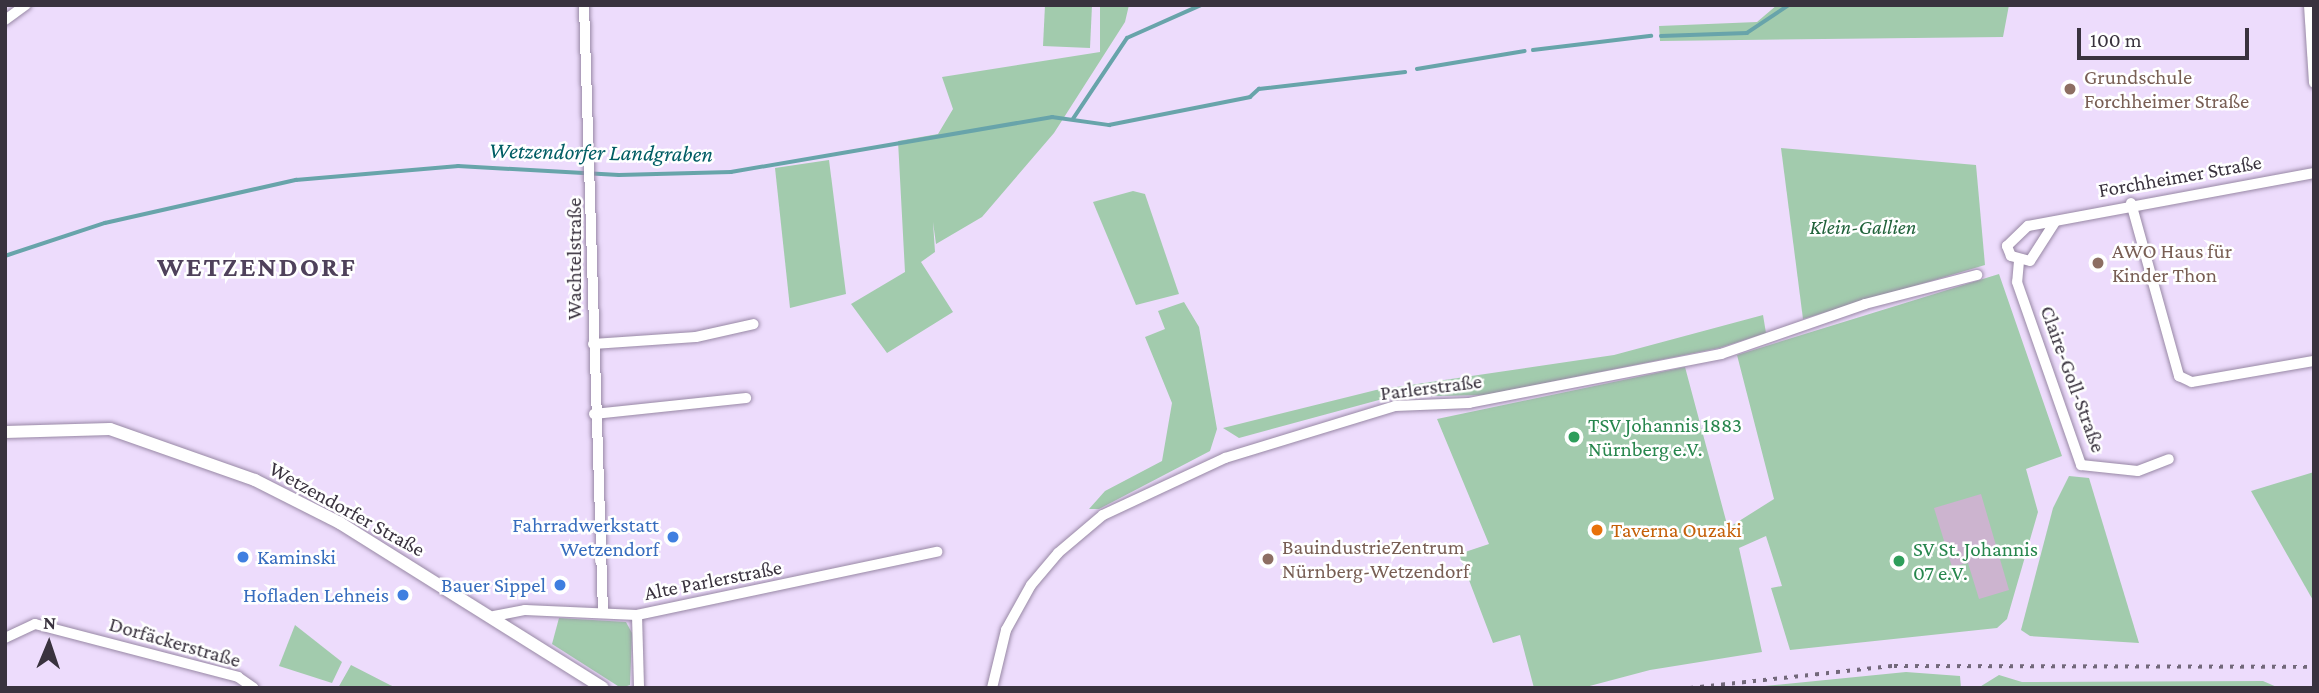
<!DOCTYPE html>
<html>
<head>
<meta charset="utf-8">
<style>
	body { margin:0 }
	#map { position:relative; width:2319px; height:693px; overflow:hidden; background:#eddcfc; font-family:"Crimson Pro",serif }
	div>[style] { position:absolute }
	.green>* { inset:0; background:#a2cbad }
	.stream>* { height:3.5px; margin:-1.75px; padding:0 1.75px; transform-origin:1.75px; border-radius:1.75px; background:#68a4aa }
	.building>* { inset:0; background:#ccb4cf }
	.roads { filter:drop-shadow(0 0 2px #9888a5) drop-shadow(0 0 2px #9888a5) }
	.minor>* { height:10px; margin:-5px; padding:0 5px; transform-origin:5px; border-radius:5px; background:#fff }
	.tertiary>* { height:12px; margin:-6px; padding:0 6px; transform-origin:6px; border-radius:6px; background:#fff }
	.rail>* { height:3.5px; margin-top:-1.75px; transform-origin:0; background:repeating-linear-gradient(90deg,#72687a 0 3.5px,transparent 0 10.5px) }
	.dots>* { width:19px; height:19px; translate:-50% -50%; box-sizing:border-box; border:4px solid #fff; border-radius:50% }
	span { translate:-50% -50%; white-space:nowrap; text-align:center; line-height:1.15; -webkit-text-stroke:5px #fff; paint-order:stroke }
	.education-label { font-size:21px; color:#785e54 }
	.left { translate:0 -50%; text-align:left }
	.street-label { font-size:21px; color:#39323e }
	.park-label { font-size:21px; color:#20623a; font-style:italic }
	.leisure-label { font-size:21px; color:#27864d }
	.shop-label { font-size:21px; color:#366cbe }
	.right { translate:-100% -50%; text-align:right }
	.food-label { font-size:21px; color:#c56008 }
	.water-label { font-size:23px; color:#005d64; font-style:italic }
	.district-label { font-size:28px; color:#4f415b; font-weight:700; letter-spacing:2px }
	.frame { position:absolute; inset:0; border:7px solid #39323e; pointer-events:none }
	.north { position:absolute; left:14px; top:609px; width:70px; height:70px; -webkit-text-stroke:5px #fff; paint-order:stroke; rotate:2deg; font-size:19px; font-weight:700; line-height:28px; text-align:center; color:#39323e }
	.north::after { content:''; display:block; margin:auto; width:24px; height:32px; background:#39323e; clip-path:polygon(50% 0,100% 100%,50% 72%,0 100%) }
	.scale { position:absolute; left:2077px; top:28px; width:172px; height:32px; box-sizing:border-box; border:4px solid #39323e; border-top:0; padding-left:9px; font-size:21px; line-height:24px; white-space:nowrap; color:#39323e; -webkit-text-stroke:5px #fff; paint-order:stroke }
</style>
</head>
<body>
<div id="map">
	<div class="green">
		<i style="clip-path:polygon(1045px 5px,1092px 5px,1090px 48px,1043px 46px)"></i>
		<i style="clip-path:polygon(1100px 5px,1129px 5px,1125px 22px,1054px 133px,982px 217px,936px 244px,933px 222px,935px 252px,921px 262px,953px 312px,887px 353px,851px 304px,905px 272px,898px 141px,938px 134px,953px 109px,942px 77px,1100px 52px)"></i>
		<i style="clip-path:polygon(1777px 5px,2009px 5px,2003px 37px,1660px 41px,1659px 26px,1757px 22px)"></i>
		<i style="clip-path:polygon(1781px 148px,1976px 165px,1985px 265px,1803px 319px)"></i>
		<i style="clip-path:polygon(829px 160px,846px 294px,790px 308px,775px 168px)"></i>
		<i style="clip-path:polygon(1133px 191px,1145px 194px,1179px 294px,1136px 305px,1093px 202px)"></i>
		<i style="clip-path:polygon(1999px 274px,2062px 456px,2026px 469px,2038px 512px,2007px 619px,1997px 628px,1790px 650px,1771px 588px,1782px 586px,1766px 536px,1739px 548px,1762px 652px,1650px 670px,1582px 688px,1534px 688px,1520px 635px,1493px 643px,1459px 554px,1489px 544px,1437px 419px,1685px 367px,1728px 528px,1774px 499px,1737px 355px)"></i>
		<i style="clip-path:polygon(1184px 302px,1199px 327px,1217px 429px,1210px 451px,1099px 509px,1089px 509px,1105px 491px,1162px 461px,1172px 403px,1145px 337px,1165px 329px,1158px 311px)"></i>
		<i style="clip-path:polygon(1763px 315px,1766px 333px,1719px 348px,1485px 395px,1390px 397px,1239px 438px,1223px 428px,1376px 390px,1614px 355px)"></i>
		<i style="clip-path:polygon(2314px 472px,2314px 602px,2251px 491px)"></i>
		<i style="clip-path:polygon(2069px 476px,2089px 478px,2139px 643px,2030px 636px,2021px 630px,2053px 508px)"></i>
		<i style="clip-path:polygon(559px 618px,626px 622px,632px 633px,630px 685px,621px 688px,552px 644px)"></i>
		<i style="clip-path:polygon(295px 625px,342px 662px,332px 683px,279px 666px)"></i>
		<i style="clip-path:polygon(351px 665px,390px 685px,397px 688px,338px 688px)"></i>
		<i style="clip-path:polygon(1906px 672px,1960px 676px,1961px 688px,1744px 688px)"></i>
		<i style="clip-path:polygon(1999px 675px,2022px 682px,2263px 681px,2279px 688px,1978px 688px)"></i>
	</div>
	<div class="stream">
		<i style="left:1661px;top:36px;width:86px;rotate:-2deg"></i>
		<i style="left:1747px;top:33px;width:50px;rotate:-33.7deg"></i>
		<i style="left:1533px;top:50px;width:119px;rotate:-6.8deg"></i>
		<i style="left:1417px;top:69px;width:109px;rotate:-9.5deg"></i>
		<i style="left:1073px;top:119px;width:97px;rotate:-56.3deg"></i>
		<i style="left:1127px;top:38px;width:81px;rotate:-24deg"></i>
		<i style="left:5px;top:256px;width:105px;rotate:-18.3deg"></i>
		<i style="left:105px;top:223px;width:196px;rotate:-12.7deg"></i>
		<i style="left:296px;top:180px;width:163px;rotate:-4.9deg"></i>
		<i style="left:458px;top:166px;width:161px;rotate:3.2deg"></i>
		<i style="left:619px;top:175px;width:112px;rotate:-1.5deg"></i>
		<i style="left:731px;top:172px;width:326px;rotate:-9.7deg"></i>
		<i style="left:1052px;top:117px;width:58px;rotate:8deg"></i>
		<i style="left:1109px;top:125px;width:144px;rotate:-11.2deg"></i>
		<i style="left:1250px;top:97px;width:12px;rotate:-42deg"></i>
		<i style="left:1259px;top:89px;width:147px;rotate:-6.6deg"></i>
	</div>
	<div class="building">
		<i style="clip-path:polygon(1981px 494px,2009px 590px,1979px 599px,1968px 563px,1952px 567px,1934px 508px)"></i>
	</div>
	<div class="roads">
		<div class="minor">
			<i style="left:584px;top:5px;width:607px;rotate:88.21deg"></i>
			<i style="left:2309px;top:5px;width:78px;rotate:86.3deg"></i>
			<i style="left:5px;top:20px;width:26px;rotate:-36deg"></i>
			<i style="left:2131px;top:203px;width:180px;rotate:74.5deg"></i>
			<i style="left:2179px;top:376px;width:14px;rotate:25deg"></i>
			<i style="left:2192px;top:382px;width:124px;rotate:-9.8deg"></i>
			<i style="left:2055px;top:222px;width:46px;rotate:122.7deg"></i>
			<i style="left:2030px;top:261px;width:20px;rotate:-165deg"></i>
			<i style="left:2011px;top:256px;width:11px;rotate:-112deg"></i>
			<i style="left:2007px;top:246px;width:29px;rotate:-44deg"></i>
			<i style="left:2028px;top:226px;width:291px;rotate:-10.5deg"></i>
			<i style="left:2019px;top:261px;width:21px;rotate:95deg"></i>
			<i style="left:2017px;top:282px;width:194px;rotate:70.7deg"></i>
			<i style="left:2081px;top:465px;width:57px;rotate:6deg"></i>
			<i style="left:2138px;top:471px;width:33px;rotate:-21deg"></i>
			<i style="left:593px;top:344px;width:103px;rotate:-3.9deg"></i>
			<i style="left:696px;top:337px;width:59px;rotate:-12.6deg"></i>
			<i style="left:594px;top:414px;width:153px;rotate:-6deg"></i>
			<i style="left:637px;top:615px;width:73px;rotate:88.4deg"></i>
			<i style="left:494px;top:616px;width:32px;rotate:-11deg"></i>
			<i style="left:525px;top:610px;width:112px;rotate:2.6deg"></i>
			<i style="left:637px;top:615px;width:307px;rotate:-11.9deg"></i>
			<i style="left:5px;top:638px;width:33px;rotate:-25deg"></i>
			<i style="left:35px;top:624px;width:210px;rotate:14.6deg"></i>
			<i style="left:238px;top:677px;width:19px;rotate:35deg"></i>
			<i style="left:992px;top:688px;width:60px;rotate:-76.4deg"></i>
			<i style="left:1006px;top:630px;width:51px;rotate:-60.9deg"></i>
			<i style="left:1031px;top:585px;width:42px;rotate:-49.8deg"></i>
			<i style="left:1058px;top:553px;width:59px;rotate:-40.2deg"></i>
			<i style="left:1103px;top:515px;width:135px;rotate:-25deg"></i>
			<i style="left:1225px;top:458px;width:178px;rotate:-17deg"></i>
			<i style="left:1395px;top:406px;width:74px;rotate:-2.3deg"></i>
			<i style="left:1469px;top:403px;width:257px;rotate:-11deg"></i>
			<i style="left:1721px;top:354px;width:152px;rotate:-19.1deg"></i>
			<i style="left:1865px;top:304px;width:116px;rotate:-14.5deg"></i>
		</div>
		<div class="tertiary">
			<i style="left:5px;top:432px;width:105px;rotate:-1.6deg"></i>
			<i style="left:110px;top:429px;width:154px;rotate:19.4deg"></i>
			<i style="left:255px;top:480px;width:95px;rotate:26.8deg"></i>
			<i style="left:340px;top:523px;width:310px;rotate:32.1deg"></i>
		</div>
	</div>
	<div class="rail">
		<i style="left:1690px;top:688px;width:205px;rotate:-6.2deg"></i>
		<i style="left:1894px;top:666px;width:420px;rotate:0.1deg"></i>
	</div>
	<div class="dots">
		<i style="left:2070px;top:89px;background:#8d6e63"></i>
		<i style="left:2098px;top:263px;background:#8d6e63"></i>
		<i style="left:1574px;top:437px;background:#2e9e5b"></i>
		<i style="left:1597px;top:530px;background:#e8710a"></i>
		<i style="left:673px;top:537px;background:#3f7fe0"></i>
		<i style="left:243px;top:557px;background:#3f7fe0"></i>
		<i style="left:1268px;top:559px;background:#8d6e63"></i>
		<i style="left:1899px;top:561px;background:#2e9e5b"></i>
		<i style="left:560px;top:585px;background:#3f7fe0"></i>
		<i style="left:403px;top:595px;background:#3f7fe0"></i>
	</div>
	<div class="education-label">
		<span class="left" style="left:2084px;top:89px">Grundschule<br>Forchheimer Straße</span>
		<span class="left" style="left:2112px;top:263px">AWO Haus für<br>Kinder Thon</span>
		<span class="left" style="left:1282px;top:559px">BauindustrieZentrum<br>Nürnberg-Wetzendorf</span>
	</div>
	<div class="street-label">
		<span style="left:2180px;top:176px;rotate:-10deg">Forchheimer Straße</span>
		<span style="left:574px;top:259px;rotate:-90deg">Wachtelstraße</span>
		<span style="left:2073px;top:379px;rotate:70deg">Claire-Goll-Straße</span>
		<span style="left:1431px;top:387px;rotate:-7deg">Parlerstraße</span>
		<span style="left:347px;top:509px;rotate:29deg">Wetzendorfer Straße</span>
		<span style="left:713px;top:580px;rotate:-11deg">Alte Parlerstraße</span>
		<span style="left:175px;top:642px;rotate:16deg">Dorfäckerstraße</span>
	</div>
	<div class="park-label">
		<span style="left:1863px;top:227px">Klein-Gallien</span>
	</div>
	<div class="leisure-label">
		<span class="left" style="left:1588px;top:437px">TSV Johannis 1883<br>Nürnberg e.V.</span>
		<span class="left" style="left:1913px;top:561px">SV St. Johannis<br>07 e.V.</span>
	</div>
	<div class="shop-label">
		<span class="right" style="left:659px;top:537px">Fahrradwerkstatt<br>Wetzendorf</span>
		<span class="left" style="left:257px;top:557px">Kaminski</span>
		<span class="right" style="left:546px;top:585px">Bauer Sippel</span>
		<span class="right" style="left:389px;top:595px">Hofladen Lehneis</span>
	</div>
	<div class="food-label">
		<span class="left" style="left:1611px;top:530px">Taverna Ouzaki</span>
	</div>
	<div class="water-label">
		<span style="left:601px;top:152px;rotate:1deg">Wetzendorfer Landgraben</span>
	</div>
	<div class="district-label">
		<span style="left:257px;top:267px">WETZENDORF</span>
	</div>
	<div class="frame"></div>
	<div class="north">N</div>
	<div class="scale">100 m</div>
</div>
</body>
</html>
